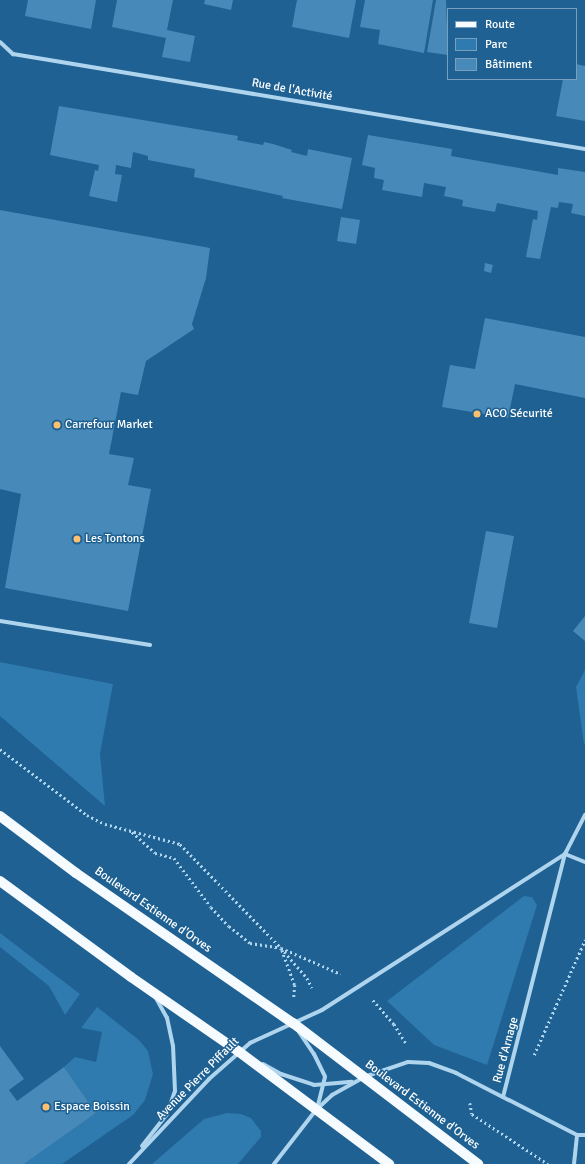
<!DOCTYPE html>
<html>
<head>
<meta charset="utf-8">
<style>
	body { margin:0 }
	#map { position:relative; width:585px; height:1164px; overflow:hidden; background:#1e6192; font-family:Signika,sans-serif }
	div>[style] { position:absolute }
	.green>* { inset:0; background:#2f7aae }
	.building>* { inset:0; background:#478ab9 }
	.path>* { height:2.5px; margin-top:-1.25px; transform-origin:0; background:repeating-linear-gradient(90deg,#afd4ee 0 2px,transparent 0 5px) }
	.street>* { height:4px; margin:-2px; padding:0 2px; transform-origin:2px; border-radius:2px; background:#afd4ee }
	.primary>* { height:10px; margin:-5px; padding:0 5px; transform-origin:5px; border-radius:5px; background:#f6fbff }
	.dots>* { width:11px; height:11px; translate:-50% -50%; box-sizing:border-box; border:2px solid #1e6192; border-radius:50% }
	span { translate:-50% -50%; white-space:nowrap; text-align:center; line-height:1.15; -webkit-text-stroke:3px #1e6192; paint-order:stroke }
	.street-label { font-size:12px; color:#fff }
	.poi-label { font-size:12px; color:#fff }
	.left { translate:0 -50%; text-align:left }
	.legend { position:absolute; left:447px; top:8px; width:130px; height:72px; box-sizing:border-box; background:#1e6192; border:1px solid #78a0be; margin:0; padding:5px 7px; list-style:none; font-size:12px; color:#fff }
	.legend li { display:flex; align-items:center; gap:8px; height:20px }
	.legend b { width:20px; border:1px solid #78a0be }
</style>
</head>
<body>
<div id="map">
	<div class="green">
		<i style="clip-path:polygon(0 662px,113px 684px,100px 754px,105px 806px,0 716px)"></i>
		<i style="clip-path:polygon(585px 670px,585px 743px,584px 744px,576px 687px)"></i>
		<i style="clip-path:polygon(524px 896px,532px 897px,537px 905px,487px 1065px,434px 1045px,387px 1001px)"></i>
		<i style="clip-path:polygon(0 933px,80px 994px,65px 1015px,49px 986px,0 947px)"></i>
		<i style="clip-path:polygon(97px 1007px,139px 1040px,148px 1051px,153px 1074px,145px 1100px,133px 1115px,62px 1164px,24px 1164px,96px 1113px,64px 1067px,75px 1057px,96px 1062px,102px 1032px,81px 1028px)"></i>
		<i style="clip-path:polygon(227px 1113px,241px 1114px,251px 1118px,261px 1131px,261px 1137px,238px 1164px,152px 1164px,204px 1119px)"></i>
	</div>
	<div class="building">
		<i style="clip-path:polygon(28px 0,96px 0,91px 29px,25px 16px)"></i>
		<i style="clip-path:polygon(117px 0,173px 0,167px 30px,195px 36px,190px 62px,162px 57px,166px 38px,112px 27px)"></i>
		<i style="clip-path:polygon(205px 0,233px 0,231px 10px,204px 4px)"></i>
		<i style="clip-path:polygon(297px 0,356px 0,349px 38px,292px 27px)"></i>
		<i style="clip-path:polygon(365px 0,433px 0,424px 53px,378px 44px,380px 30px,360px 27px)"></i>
		<i style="clip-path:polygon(436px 0,446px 0,448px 55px,427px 52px)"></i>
		<i style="clip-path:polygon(576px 64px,585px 66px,585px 121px,556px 116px,563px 79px,576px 79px)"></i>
		<i style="clip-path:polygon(59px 106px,238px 136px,237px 140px,263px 145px,264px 142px,273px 144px,292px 150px,291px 152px,307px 156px,308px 149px,352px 158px,342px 209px,282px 198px,283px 196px,194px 177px,195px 169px,148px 160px,148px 156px,133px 152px,131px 168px,116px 165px,115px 174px,122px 175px,117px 202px,89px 196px,95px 170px,98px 171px,99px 165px,50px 155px)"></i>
		<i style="clip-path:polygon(368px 135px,452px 149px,451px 156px,558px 175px,558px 168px,585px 172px,585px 216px,571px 213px,573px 204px,559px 202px,558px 208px,551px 207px,540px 259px,526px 257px,533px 219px,537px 220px,538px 211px,497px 203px,495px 212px,462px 206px,463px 200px,444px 196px,446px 187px,424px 183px,422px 197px,382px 190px,384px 180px,374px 178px,375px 168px,362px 165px)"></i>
		<i style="clip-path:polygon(0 210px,210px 248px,206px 278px,192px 324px,194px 329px,146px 361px,138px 395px,121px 392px,109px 454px,134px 458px,128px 485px,151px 489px,128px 611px,5px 588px,21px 494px,0 489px)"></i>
		<i style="clip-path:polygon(341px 217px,360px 220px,356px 244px,337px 241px)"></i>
		<i style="clip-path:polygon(485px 263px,493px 265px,491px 273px,484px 271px)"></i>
		<i style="clip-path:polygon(485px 318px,585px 337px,585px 398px,515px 384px,508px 418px,442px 407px,450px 365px,475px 369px)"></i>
		<i style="clip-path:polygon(486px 531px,514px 536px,497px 628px,469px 623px)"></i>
		<i style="clip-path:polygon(585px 616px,585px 641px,573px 631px)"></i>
		<i style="clip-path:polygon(0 1046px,24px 1079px,9px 1090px,17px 1101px,64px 1067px,96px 1113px,24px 1164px,0 1164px)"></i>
	</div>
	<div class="path">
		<i style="left:0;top:749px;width:109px;rotate:37.2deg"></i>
		<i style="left:87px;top:815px;width:20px;rotate:27deg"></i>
		<i style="left:105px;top:824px;width:78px;rotate:14.9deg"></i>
		<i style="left:180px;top:844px;width:145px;rotate:45.8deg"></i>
		<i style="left:281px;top:948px;width:65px;rotate:23.4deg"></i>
		<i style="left:132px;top:832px;width:31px;rotate:42deg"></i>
		<i style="left:155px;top:853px;width:20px;rotate:15deg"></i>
		<i style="left:174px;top:858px;width:61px;rotate:52.9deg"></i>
		<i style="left:211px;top:907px;width:26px;rotate:47deg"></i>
		<i style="left:229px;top:926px;width:27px;rotate:39deg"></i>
		<i style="left:250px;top:943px;width:31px;rotate:9deg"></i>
		<i style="left:281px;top:948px;width:40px;rotate:49deg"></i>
		<i style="left:307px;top:978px;width:11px;rotate:63deg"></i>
		<i style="left:282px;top:950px;width:37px;rotate:70deg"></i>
		<i style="left:295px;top:985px;width:12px;rotate:95deg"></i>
		<i style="left:373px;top:1000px;width:32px;rotate:49deg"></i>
		<i style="left:394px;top:1024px;width:22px;rotate:58deg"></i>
		<i style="left:534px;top:1055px;width:126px;rotate:-66.1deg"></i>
		<i style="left:470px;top:1103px;width:11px;rotate:80deg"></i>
		<i style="left:472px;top:1114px;width:91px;rotate:33.3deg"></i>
	</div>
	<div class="street">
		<i style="left:0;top:42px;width:18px;rotate:43deg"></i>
		<i style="left:13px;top:54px;width:580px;rotate:9.43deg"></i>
		<i style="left:0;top:621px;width:152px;rotate:9.1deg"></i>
		<i style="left:565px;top:854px;width:22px;rotate:22deg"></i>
		<i style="left:299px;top:1032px;width:27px;rotate:56deg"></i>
		<i style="left:314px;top:1054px;width:25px;rotate:64deg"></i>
		<i style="left:325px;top:1077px;width:32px;rotate:104deg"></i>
		<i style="left:263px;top:1064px;width:21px;rotate:29deg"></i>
		<i style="left:281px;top:1074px;width:35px;rotate:18deg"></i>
		<i style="left:314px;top:1085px;width:38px;rotate:-5deg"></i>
		<i style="left:503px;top:1097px;width:251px;rotate:-75.7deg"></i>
		<i style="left:565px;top:854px;width:44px;rotate:-62.9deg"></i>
		<i style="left:142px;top:1146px;width:41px;rotate:-52deg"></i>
		<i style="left:167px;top:1114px;width:24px;rotate:-71deg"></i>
		<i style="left:175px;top:1091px;width:45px;rotate:-92.5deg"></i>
		<i style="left:173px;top:1046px;width:29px;rotate:-102deg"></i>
		<i style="left:167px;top:1018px;width:23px;rotate:-119deg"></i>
		<i style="left:129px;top:1164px;width:117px;rotate:-46.7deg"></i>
		<i style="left:209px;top:1079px;width:55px;rotate:-41.3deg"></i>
		<i style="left:250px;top:1043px;width:79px;rotate:-24.6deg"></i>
		<i style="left:322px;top:1010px;width:289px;rotate:-32.7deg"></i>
		<i style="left:274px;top:1164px;width:68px;rotate:-52.1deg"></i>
		<i style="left:316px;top:1110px;width:22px;rotate:-43deg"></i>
		<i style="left:332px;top:1095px;width:37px;rotate:-29deg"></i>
		<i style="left:364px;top:1077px;width:46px;rotate:-18.8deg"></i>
		<i style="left:408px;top:1062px;width:21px;rotate:3deg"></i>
		<i style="left:429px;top:1063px;width:29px;rotate:20deg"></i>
		<i style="left:456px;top:1073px;width:136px;rotate:27.1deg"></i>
		<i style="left:577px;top:1135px;width:8px"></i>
		<i style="left:574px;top:1164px;width:29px;rotate:-84deg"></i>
	</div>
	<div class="primary">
		<i style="left:0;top:816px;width:95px;rotate:36.9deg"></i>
		<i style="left:76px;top:873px;width:264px;rotate:34.7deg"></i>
		<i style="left:293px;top:1023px;width:233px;rotate:37.3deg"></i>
		<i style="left:0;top:881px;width:162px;rotate:36.2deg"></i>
		<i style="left:131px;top:977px;width:130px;rotate:34.7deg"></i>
		<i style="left:238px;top:1051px;width:189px;rotate:36.8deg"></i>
	</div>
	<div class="dots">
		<i style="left:477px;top:414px;background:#fcc06f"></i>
		<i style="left:57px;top:425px;background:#fcc06f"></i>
		<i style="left:77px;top:539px;background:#fcc06f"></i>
		<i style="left:46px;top:1107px;background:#fcc06f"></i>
	</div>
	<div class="street-label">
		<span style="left:292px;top:90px;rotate:10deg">Rue de l'Activité</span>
		<span style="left:153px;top:910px;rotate:35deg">Boulevard Estienne d'Orves</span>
		<span style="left:506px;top:1050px;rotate:-75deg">Rue d'Arnage</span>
		<span style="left:198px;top:1079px;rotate:-45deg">Avenue Pierre Piffault</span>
		<span style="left:422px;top:1105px;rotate:37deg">Boulevard Estienne d'Orves</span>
	</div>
	<div class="poi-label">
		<span class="left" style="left:485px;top:414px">ACO Sécurité</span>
		<span class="left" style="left:65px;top:425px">Carrefour Market</span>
		<span class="left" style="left:85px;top:539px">Les Tontons</span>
		<span class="left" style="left:54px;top:1107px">Espace Boissin</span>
	</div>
	<ul class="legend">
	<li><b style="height:5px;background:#f6fbff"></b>Route</li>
	<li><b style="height:11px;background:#2f7aae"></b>Parc</li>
	<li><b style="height:11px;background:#478ab9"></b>Bâtiment</li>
	</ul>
</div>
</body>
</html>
